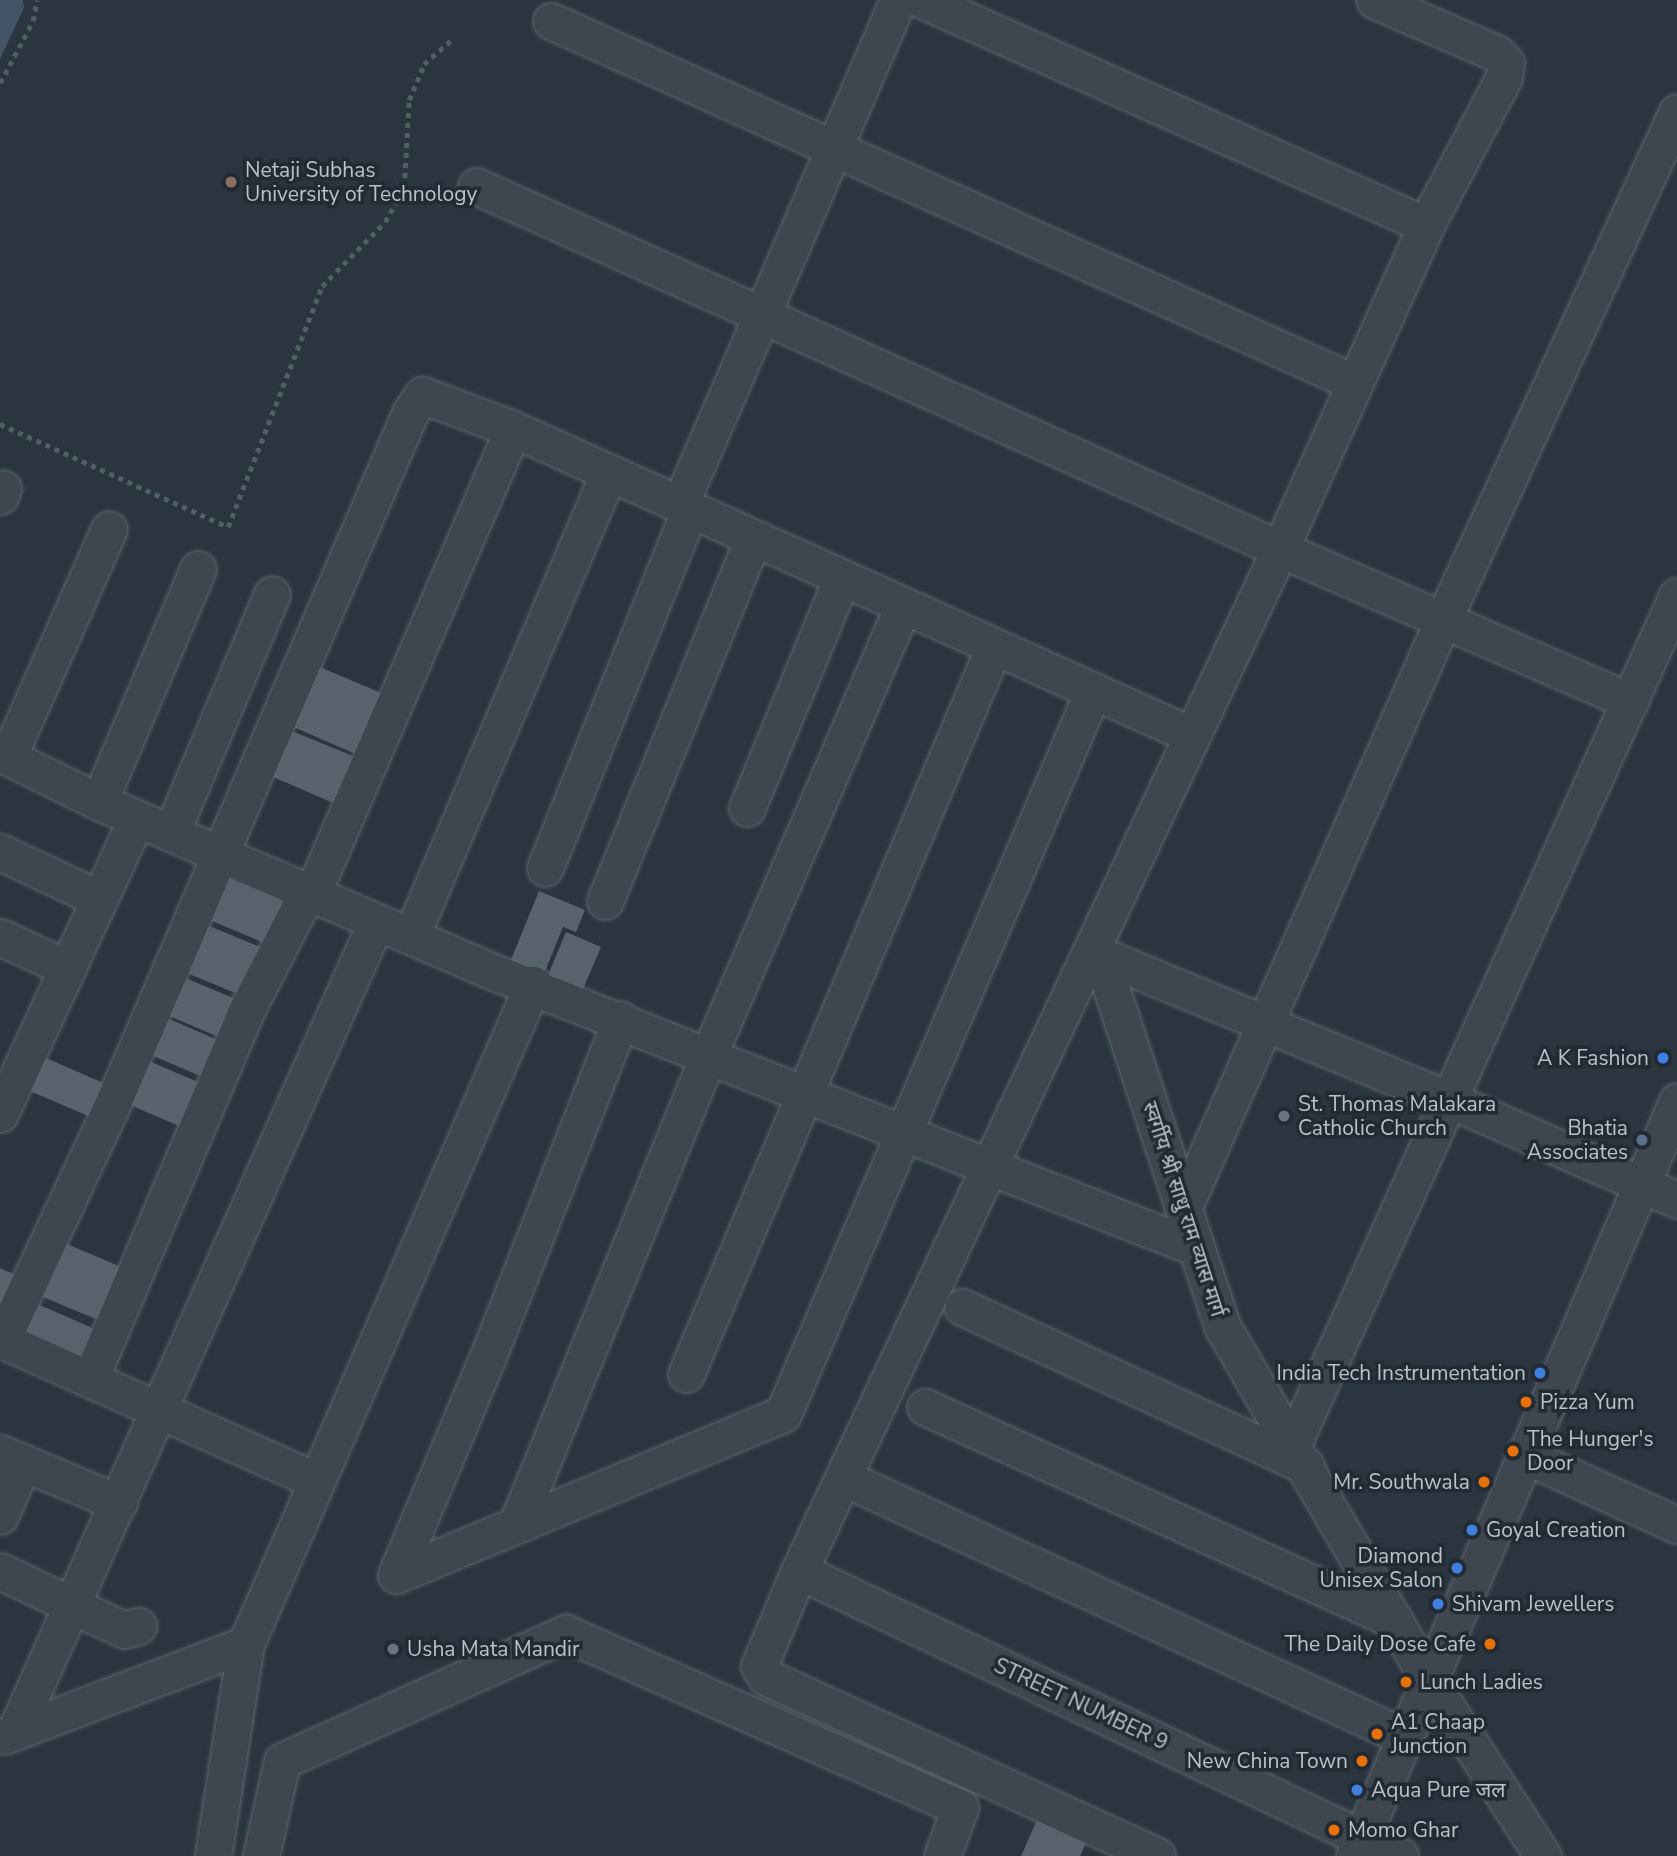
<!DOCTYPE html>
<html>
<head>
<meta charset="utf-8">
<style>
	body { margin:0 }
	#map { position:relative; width:1677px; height:1856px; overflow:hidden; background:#2a353f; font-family:"Nunito Sans","Noto Sans Devanagari",sans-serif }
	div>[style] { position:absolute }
	.water>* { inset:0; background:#425465 }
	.building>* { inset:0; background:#58636e }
	.path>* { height:4.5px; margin-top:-2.25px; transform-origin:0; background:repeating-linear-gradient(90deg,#4e6061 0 5px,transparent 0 10px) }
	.roads { filter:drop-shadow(0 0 2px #5b646c) drop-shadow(0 0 2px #5b646c) }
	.street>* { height:35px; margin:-17.5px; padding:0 17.5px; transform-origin:17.5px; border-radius:17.5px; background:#3e464f }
	.dots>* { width:19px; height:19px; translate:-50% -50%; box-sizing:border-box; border:4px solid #222b34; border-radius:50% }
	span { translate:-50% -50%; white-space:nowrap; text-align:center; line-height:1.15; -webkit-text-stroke:7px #222b34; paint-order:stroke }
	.poi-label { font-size:21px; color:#bac1c9 }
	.left { translate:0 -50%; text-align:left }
	.right { translate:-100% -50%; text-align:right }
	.street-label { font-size:21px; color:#bac1c9 }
</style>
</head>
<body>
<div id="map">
	<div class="water">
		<i style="clip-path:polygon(0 0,23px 0,24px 8px,0 59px)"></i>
	</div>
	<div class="building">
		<i style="clip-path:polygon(315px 665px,393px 698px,367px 759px,289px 725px)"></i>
		<i style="clip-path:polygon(292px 731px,365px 761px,345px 808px,273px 777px)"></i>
		<i style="clip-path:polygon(228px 865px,291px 892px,269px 945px,205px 918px)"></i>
		<i style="clip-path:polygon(539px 891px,585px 910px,576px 932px,563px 927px,541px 981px,508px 967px)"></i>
		<i style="clip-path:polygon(202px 923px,270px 951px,250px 999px,182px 971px)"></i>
		<i style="clip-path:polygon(566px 932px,601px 947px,581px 994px,546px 980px)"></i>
		<i style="clip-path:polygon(183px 977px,245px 1003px,228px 1041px,167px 1015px)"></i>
		<i style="clip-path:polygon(167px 1018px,227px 1044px,212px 1081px,151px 1055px)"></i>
		<i style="clip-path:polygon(32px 1052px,108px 1085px,93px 1118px,18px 1086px)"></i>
		<i style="clip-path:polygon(142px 1058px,212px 1088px,193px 1132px,123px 1102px)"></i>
		<i style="clip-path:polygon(60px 1241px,126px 1269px,103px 1322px,38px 1295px)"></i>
		<i style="clip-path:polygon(0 1268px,18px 1276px,0 1317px)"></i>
		<i style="clip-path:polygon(33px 1302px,97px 1330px,81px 1368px,17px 1341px)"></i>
		<i style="clip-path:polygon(1037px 1820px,1087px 1841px,1080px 1856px,1021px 1856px)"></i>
	</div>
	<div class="path">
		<i style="left:0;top:83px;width:70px;rotate:-62deg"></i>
		<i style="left:33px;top:21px;width:21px;rotate:-79deg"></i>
		<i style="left:0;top:424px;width:250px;rotate:24.3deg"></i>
		<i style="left:228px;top:527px;width:259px;rotate:-68.7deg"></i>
		<i style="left:322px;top:286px;width:90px;rotate:-45.5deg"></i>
		<i style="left:385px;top:222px;width:39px;rotate:-61deg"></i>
		<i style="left:404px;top:188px;width:88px;rotate:-86.7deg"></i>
		<i style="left:409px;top:100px;width:39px;rotate:-67deg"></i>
		<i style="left:424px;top:64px;width:35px;rotate:-41deg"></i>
	</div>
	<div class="roads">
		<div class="street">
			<i style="left:922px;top:0;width:552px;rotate:24.06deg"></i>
			<i style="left:551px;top:21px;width:880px;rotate:24.23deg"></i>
			<i style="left:476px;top:186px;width:882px;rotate:24.3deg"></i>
			<i style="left:1280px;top:549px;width:382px;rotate:23.5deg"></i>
			<i style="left:0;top:496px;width:8px;rotate:-67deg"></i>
			<i style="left:680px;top:504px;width:549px;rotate:-66.61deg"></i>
			<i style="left:0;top:753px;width:110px;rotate:26.3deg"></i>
			<i style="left:99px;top:802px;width:435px;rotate:23.3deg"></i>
			<i style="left:499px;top:974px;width:747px;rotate:21.45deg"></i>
			<i style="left:8px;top:757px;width:249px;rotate:-66.1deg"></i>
			<i style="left:99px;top:802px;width:253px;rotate:-67deg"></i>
			<i style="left:747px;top:808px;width:249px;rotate:-67.6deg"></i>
			<i style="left:171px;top:833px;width:259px;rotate:-67.1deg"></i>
			<i style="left:0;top:852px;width:110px;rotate:25.2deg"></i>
			<i style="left:545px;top:868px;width:387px;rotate:-68deg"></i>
			<i style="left:605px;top:901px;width:392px;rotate:-67.8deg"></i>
			<i style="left:411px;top:936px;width:504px;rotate:-66.89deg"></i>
			<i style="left:0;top:937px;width:74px;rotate:24.8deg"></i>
			<i style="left:1096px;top:942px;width:404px;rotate:71.8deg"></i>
			<i style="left:1222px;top:1326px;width:410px;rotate:59.7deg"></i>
			<i style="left:1429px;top:1680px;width:210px;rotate:57.1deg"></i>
			<i style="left:1100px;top:955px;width:381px;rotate:22.5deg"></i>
			<i style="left:1452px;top:1101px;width:246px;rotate:23.7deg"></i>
			<i style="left:0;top:1114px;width:326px;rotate:-65.2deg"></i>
			<i style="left:1183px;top:1209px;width:644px;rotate:-66.18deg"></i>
			<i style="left:1443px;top:620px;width:559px;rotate:-65.27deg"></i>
			<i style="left:962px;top:1307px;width:379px;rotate:24.8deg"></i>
			<i style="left:0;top:1339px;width:347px;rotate:24.1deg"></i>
			<i style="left:2px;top:1340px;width:252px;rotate:-64.9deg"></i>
			<i style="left:109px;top:1112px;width:761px;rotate:-66.7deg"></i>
			<i style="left:410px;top:413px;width:22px;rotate:-56deg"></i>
			<i style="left:422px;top:395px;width:97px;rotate:20.5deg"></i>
			<i style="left:513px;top:429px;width:744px;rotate:24.29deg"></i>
			<i style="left:686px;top:1374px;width:790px;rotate:-67.04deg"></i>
			<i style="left:90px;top:1379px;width:397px;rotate:-67deg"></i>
			<i style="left:245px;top:1013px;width:118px;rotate:-62.8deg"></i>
			<i style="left:299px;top:908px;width:21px;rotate:-49deg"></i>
			<i style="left:313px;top:892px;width:504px;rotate:-66.64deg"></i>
			<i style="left:925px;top:1407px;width:515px;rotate:24.43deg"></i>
			<i style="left:1293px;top:1444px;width:931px;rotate:-65.64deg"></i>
			<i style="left:0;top:1453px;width:129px;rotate:22.8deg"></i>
			<i style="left:1524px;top:1455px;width:168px;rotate:24.6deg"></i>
			<i style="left:844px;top:1478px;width:618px;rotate:24.78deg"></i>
			<i style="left:0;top:1516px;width:58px;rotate:-66.5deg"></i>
			<i style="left:518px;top:1521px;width:505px;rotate:-67.76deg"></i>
			<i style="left:709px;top:1054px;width:488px;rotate:-66.6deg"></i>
			<i style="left:0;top:1571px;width:137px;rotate:25.4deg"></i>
			<i style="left:124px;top:1630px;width:15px;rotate:-16deg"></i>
			<i style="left:799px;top:1571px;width:665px;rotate:25.37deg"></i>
			<i style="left:396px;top:1575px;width:419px;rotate:-22.6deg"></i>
			<i style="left:783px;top:1414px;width:787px;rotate:-66.79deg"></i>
			<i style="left:396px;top:1575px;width:234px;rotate:-67.2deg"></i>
			<i style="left:487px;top:1359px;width:365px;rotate:-68.5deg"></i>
			<i style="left:15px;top:1732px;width:887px;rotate:-65.98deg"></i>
			<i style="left:4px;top:1736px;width:259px;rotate:-20.8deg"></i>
			<i style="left:213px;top:1856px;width:215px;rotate:-81.2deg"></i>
			<i style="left:246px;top:1644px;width:720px;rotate:-66.5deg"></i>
			<i style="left:261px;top:1856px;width:97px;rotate:-77.5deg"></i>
			<i style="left:282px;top:1761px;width:312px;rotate:-24.3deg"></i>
			<i style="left:566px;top:1633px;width:431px;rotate:23.9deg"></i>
			<i style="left:960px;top:1808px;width:51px;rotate:110.6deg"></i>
			<i style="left:1157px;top:1856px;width:430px;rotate:-155.4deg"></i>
			<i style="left:766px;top:1677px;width:13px;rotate:-122deg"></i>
			<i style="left:759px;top:1666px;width:103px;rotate:-67.2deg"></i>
			<i style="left:799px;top:1571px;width:1130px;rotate:-64.8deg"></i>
			<i style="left:1280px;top:549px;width:355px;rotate:-65.7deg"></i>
			<i style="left:1426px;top:225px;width:167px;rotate:-62.2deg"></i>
			<i style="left:1504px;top:77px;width:14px;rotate:-82deg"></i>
			<i style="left:1506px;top:63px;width:12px;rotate:-132deg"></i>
			<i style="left:1498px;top:54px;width:135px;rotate:-156.5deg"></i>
			<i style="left:1354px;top:1856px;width:821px;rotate:-66.84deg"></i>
		</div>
	</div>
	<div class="dots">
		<i style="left:231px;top:182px;background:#8d6e63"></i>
		<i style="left:1663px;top:1058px;background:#3f7fe0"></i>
		<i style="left:1284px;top:1116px;background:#6b7280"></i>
		<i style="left:1642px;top:1140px;background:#5c6f8a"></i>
		<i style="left:1540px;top:1373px;background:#3f7fe0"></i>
		<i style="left:1526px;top:1402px;background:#e8710a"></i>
		<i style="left:1513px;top:1451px;background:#e8710a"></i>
		<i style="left:1484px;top:1482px;background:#e8710a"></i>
		<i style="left:1472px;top:1530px;background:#3f7fe0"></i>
		<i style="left:1457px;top:1568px;background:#3f7fe0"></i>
		<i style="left:1438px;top:1604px;background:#3f7fe0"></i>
		<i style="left:1490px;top:1644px;background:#e8710a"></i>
		<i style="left:393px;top:1649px;background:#6b7280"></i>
		<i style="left:1406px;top:1682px;background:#e8710a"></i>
		<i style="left:1377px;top:1734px;background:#e8710a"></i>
		<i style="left:1362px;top:1761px;background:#e8710a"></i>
		<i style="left:1357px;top:1790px;background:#3f7fe0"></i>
		<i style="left:1334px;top:1830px;background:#e8710a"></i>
	</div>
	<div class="poi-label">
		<span class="left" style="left:245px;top:182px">Netaji Subhas<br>University of Technology</span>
		<span class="right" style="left:1649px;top:1058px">A K Fashion</span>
		<span class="left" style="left:1298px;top:1116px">St. Thomas Malakara<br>Catholic Church</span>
		<span class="right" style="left:1628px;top:1140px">Bhatia<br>Associates</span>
		<span class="right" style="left:1526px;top:1373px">India Tech Instrumentation</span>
		<span class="left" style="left:1540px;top:1402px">Pizza Yum</span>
		<span class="left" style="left:1527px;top:1451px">The Hunger's<br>Door</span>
		<span class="right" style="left:1470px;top:1482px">Mr. Southwala</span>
		<span class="left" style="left:1486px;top:1530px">Goyal Creation</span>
		<span class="right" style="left:1443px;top:1568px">Diamond<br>Unisex Salon</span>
		<span class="left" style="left:1452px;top:1604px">Shivam Jewellers</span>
		<span class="right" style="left:1476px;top:1644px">The Daily Dose Cafe</span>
		<span class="left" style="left:407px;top:1649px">Usha Mata Mandir</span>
		<span class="left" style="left:1420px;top:1682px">Lunch Ladies</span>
		<span class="left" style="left:1391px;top:1734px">A1 Chaap<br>Junction</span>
		<span class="right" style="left:1348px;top:1761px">New China Town</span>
		<span class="left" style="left:1371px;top:1790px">Aqua Pure जल</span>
		<span class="left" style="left:1348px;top:1830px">Momo Ghar</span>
	</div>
	<div class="street-label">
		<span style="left:1184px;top:1209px;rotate:72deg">स्वर्गीय श्री साधु राम व्यास मार्ग</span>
		<span style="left:1081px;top:1704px;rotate:25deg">STREET NUMBER 9</span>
	</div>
</div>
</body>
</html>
